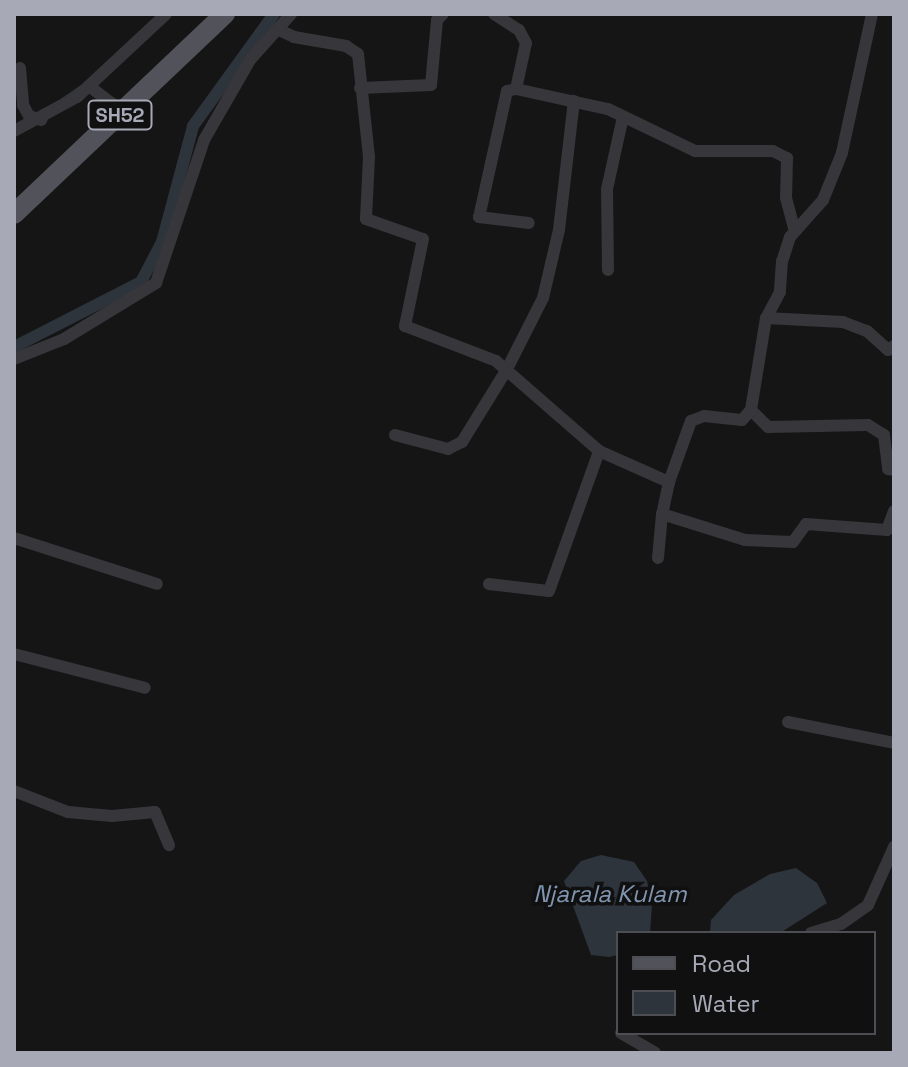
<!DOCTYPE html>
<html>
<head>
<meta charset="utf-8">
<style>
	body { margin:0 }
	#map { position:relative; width:908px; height:1067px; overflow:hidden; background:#151516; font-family:"Space Grotesk",sans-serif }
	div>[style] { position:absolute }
	.water>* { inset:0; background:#2e343c }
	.stream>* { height:3px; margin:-1.5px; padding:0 1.5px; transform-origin:1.5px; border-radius:1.5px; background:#2e343c }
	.canal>* { height:12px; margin:-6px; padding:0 6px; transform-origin:6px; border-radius:6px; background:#2e343c }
	.minor>* { height:12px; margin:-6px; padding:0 6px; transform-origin:6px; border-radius:6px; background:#36363b }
	.primary>* { height:20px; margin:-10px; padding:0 10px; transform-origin:10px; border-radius:10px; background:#52535a }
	span { translate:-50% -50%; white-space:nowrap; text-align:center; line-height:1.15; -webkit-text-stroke:7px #101011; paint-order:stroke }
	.shield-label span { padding:2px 6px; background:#101011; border:2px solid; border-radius:6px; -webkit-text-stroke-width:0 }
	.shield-label { font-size:20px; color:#a7aab6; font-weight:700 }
	.water-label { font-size:24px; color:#8095b0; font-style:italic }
	.frame { position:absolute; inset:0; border:16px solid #a7aab6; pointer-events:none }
	.legend { position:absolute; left:616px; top:931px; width:260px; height:104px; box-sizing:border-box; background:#101011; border:2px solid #4c4e53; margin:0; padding:10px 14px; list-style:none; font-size:24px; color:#a7aab6 }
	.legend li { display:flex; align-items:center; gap:16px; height:40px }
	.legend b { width:40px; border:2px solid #4c4e53 }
</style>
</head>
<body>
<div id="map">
	<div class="water">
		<i style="clip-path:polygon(601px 855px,634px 862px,647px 881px,652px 905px,650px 933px,618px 933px,618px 955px,609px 957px,591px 955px,564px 881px,581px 861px)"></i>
		<i style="clip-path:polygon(796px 868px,817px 883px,827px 903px,780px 933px,710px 933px,711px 920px,734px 895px,770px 874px)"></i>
	</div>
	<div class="stream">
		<i style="left:62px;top:99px;width:21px;rotate:-35deg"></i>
	</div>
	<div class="canal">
		<i style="left:14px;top:347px;width:143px;rotate:-27.1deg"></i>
		<i style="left:141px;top:282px;width:45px;rotate:-62.3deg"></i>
		<i style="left:162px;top:242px;width:120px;rotate:-75deg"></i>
		<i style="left:193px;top:126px;width:138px;rotate:-54.1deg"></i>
	</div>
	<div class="minor">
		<i style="left:494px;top:14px;width:30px;rotate:33deg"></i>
		<i style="left:519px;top:30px;width:15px;rotate:62deg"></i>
		<i style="left:526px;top:43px;width:47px;rotate:102.3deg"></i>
		<i style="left:516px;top:89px;width:94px;rotate:12.3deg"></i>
		<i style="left:608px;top:109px;width:97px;rotate:25.8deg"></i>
		<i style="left:695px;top:151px;width:78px"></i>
		<i style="left:773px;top:151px;width:16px;rotate:27deg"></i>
		<i style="left:787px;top:158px;width:40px;rotate:91.4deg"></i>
		<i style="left:786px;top:198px;width:34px;rotate:75deg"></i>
		<i style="left:872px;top:14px;width:142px;rotate:102.2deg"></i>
		<i style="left:842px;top:153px;width:51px;rotate:112deg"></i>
		<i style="left:823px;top:200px;width:50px;rotate:131.7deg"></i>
		<i style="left:790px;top:237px;width:25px;rotate:108deg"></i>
		<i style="left:782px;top:261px;width:31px;rotate:94deg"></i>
		<i style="left:780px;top:292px;width:30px;rotate:118deg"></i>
		<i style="left:766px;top:318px;width:93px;rotate:99.3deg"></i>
		<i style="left:751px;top:410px;width:24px;rotate:45deg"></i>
		<i style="left:768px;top:427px;width:100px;rotate:-1.1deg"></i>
		<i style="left:868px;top:425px;width:19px;rotate:32deg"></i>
		<i style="left:884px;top:435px;width:34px;rotate:83deg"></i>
		<i style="left:888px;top:469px;width:6px;rotate:9deg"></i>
		<i style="left:277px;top:29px;width:19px;rotate:25deg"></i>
		<i style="left:294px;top:37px;width:53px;rotate:9.8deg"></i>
		<i style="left:346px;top:46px;width:14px;rotate:34deg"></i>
		<i style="left:358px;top:54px;width:104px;rotate:83.9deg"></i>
		<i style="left:369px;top:157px;width:62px;rotate:92.8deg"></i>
		<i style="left:366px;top:219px;width:60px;rotate:19.3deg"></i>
		<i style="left:423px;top:239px;width:89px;rotate:101.7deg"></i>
		<i style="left:405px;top:326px;width:97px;rotate:21deg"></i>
		<i style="left:496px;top:361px;width:137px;rotate:41.1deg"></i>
		<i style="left:20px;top:68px;width:37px;rotate:85deg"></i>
		<i style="left:23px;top:105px;width:13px;rotate:61deg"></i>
		<i style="left:29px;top:116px;width:13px;rotate:18deg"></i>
		<i style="left:89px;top:86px;width:43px;rotate:37.4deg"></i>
		<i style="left:360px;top:88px;width:71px;rotate:-2.4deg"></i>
		<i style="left:431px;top:85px;width:65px;rotate:-84.7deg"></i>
		<i style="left:437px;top:20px;width:8px;rotate:-45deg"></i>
		<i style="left:516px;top:89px;width:9px;rotate:167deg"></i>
		<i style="left:507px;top:91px;width:129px;rotate:102.5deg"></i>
		<i style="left:479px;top:217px;width:50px;rotate:6.8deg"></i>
		<i style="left:14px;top:131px;width:72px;rotate:-28.4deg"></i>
		<i style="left:77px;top:97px;width:122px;rotate:-43deg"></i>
		<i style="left:608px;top:270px;width:81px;rotate:-90.7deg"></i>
		<i style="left:607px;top:189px;width:74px;rotate:-77.5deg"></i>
		<i style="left:766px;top:318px;width:77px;rotate:3deg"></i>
		<i style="left:843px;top:322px;width:26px;rotate:21deg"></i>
		<i style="left:867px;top:331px;width:28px;rotate:42deg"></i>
		<i style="left:888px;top:350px;width:7px;rotate:-34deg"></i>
		<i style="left:14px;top:359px;width:54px;rotate:-21.8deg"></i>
		<i style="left:64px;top:339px;width:108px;rotate:-31.3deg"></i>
		<i style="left:156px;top:283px;width:151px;rotate:-71.4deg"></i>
		<i style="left:204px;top:140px;width:92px;rotate:-60.1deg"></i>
		<i style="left:250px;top:60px;width:62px;rotate:-48.3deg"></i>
		<i style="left:395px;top:435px;width:55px;rotate:14.8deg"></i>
		<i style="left:448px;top:449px;width:16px;rotate:-27deg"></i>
		<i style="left:462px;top:442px;width:86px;rotate:-58.3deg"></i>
		<i style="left:507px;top:369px;width:80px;rotate:-63.1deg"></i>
		<i style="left:543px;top:298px;width:70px;rotate:-76.8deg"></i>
		<i style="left:559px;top:230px;width:130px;rotate:-83.4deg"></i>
		<i style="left:669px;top:482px;width:65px;rotate:-70.2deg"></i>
		<i style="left:691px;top:421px;width:14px;rotate:-21deg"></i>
		<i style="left:704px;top:416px;width:38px;rotate:6deg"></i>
		<i style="left:742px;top:420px;width:13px;rotate:-48deg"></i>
		<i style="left:14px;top:538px;width:150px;rotate:17.8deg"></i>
		<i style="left:658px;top:558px;width:44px;rotate:-84.8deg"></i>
		<i style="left:489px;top:584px;width:60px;rotate:6.7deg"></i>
		<i style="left:549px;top:591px;width:149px;rotate:-70.3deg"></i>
		<i style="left:599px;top:451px;width:77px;rotate:23.9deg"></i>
		<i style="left:669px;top:482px;width:33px;rotate:102deg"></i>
		<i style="left:662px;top:514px;width:87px;rotate:17.4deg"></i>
		<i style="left:745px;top:540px;width:48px;rotate:2.4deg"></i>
		<i style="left:793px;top:542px;width:22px;rotate:-54deg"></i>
		<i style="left:806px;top:524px;width:81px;rotate:4.2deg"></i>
		<i style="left:887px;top:530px;width:20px;rotate:-70deg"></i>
		<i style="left:14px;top:654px;width:135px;rotate:14.5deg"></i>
		<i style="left:788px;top:722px;width:108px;rotate:11.2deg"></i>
		<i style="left:14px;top:791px;width:58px;rotate:21.3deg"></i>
		<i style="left:68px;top:812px;width:44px;rotate:5.2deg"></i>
		<i style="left:112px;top:816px;width:43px;rotate:-5.3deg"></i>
		<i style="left:155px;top:812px;width:36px;rotate:67deg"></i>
		<i style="left:811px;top:933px;width:31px;rotate:-17deg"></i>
		<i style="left:841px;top:924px;width:33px;rotate:-35deg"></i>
		<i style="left:868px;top:905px;width:64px;rotate:-65.9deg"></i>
		<i style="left:621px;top:1033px;width:39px;rotate:30deg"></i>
	</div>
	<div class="primary">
		<i style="left:14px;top:214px;width:291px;rotate:-43.5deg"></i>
	</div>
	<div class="shield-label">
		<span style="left:120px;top:115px">SH52</span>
	</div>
	<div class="water-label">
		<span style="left:610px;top:894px">Njarala Kulam</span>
	</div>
	<div class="frame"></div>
	<ul class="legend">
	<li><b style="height:10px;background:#52535a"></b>Road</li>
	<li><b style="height:22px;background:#2e343c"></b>Water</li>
	</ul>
</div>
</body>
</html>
